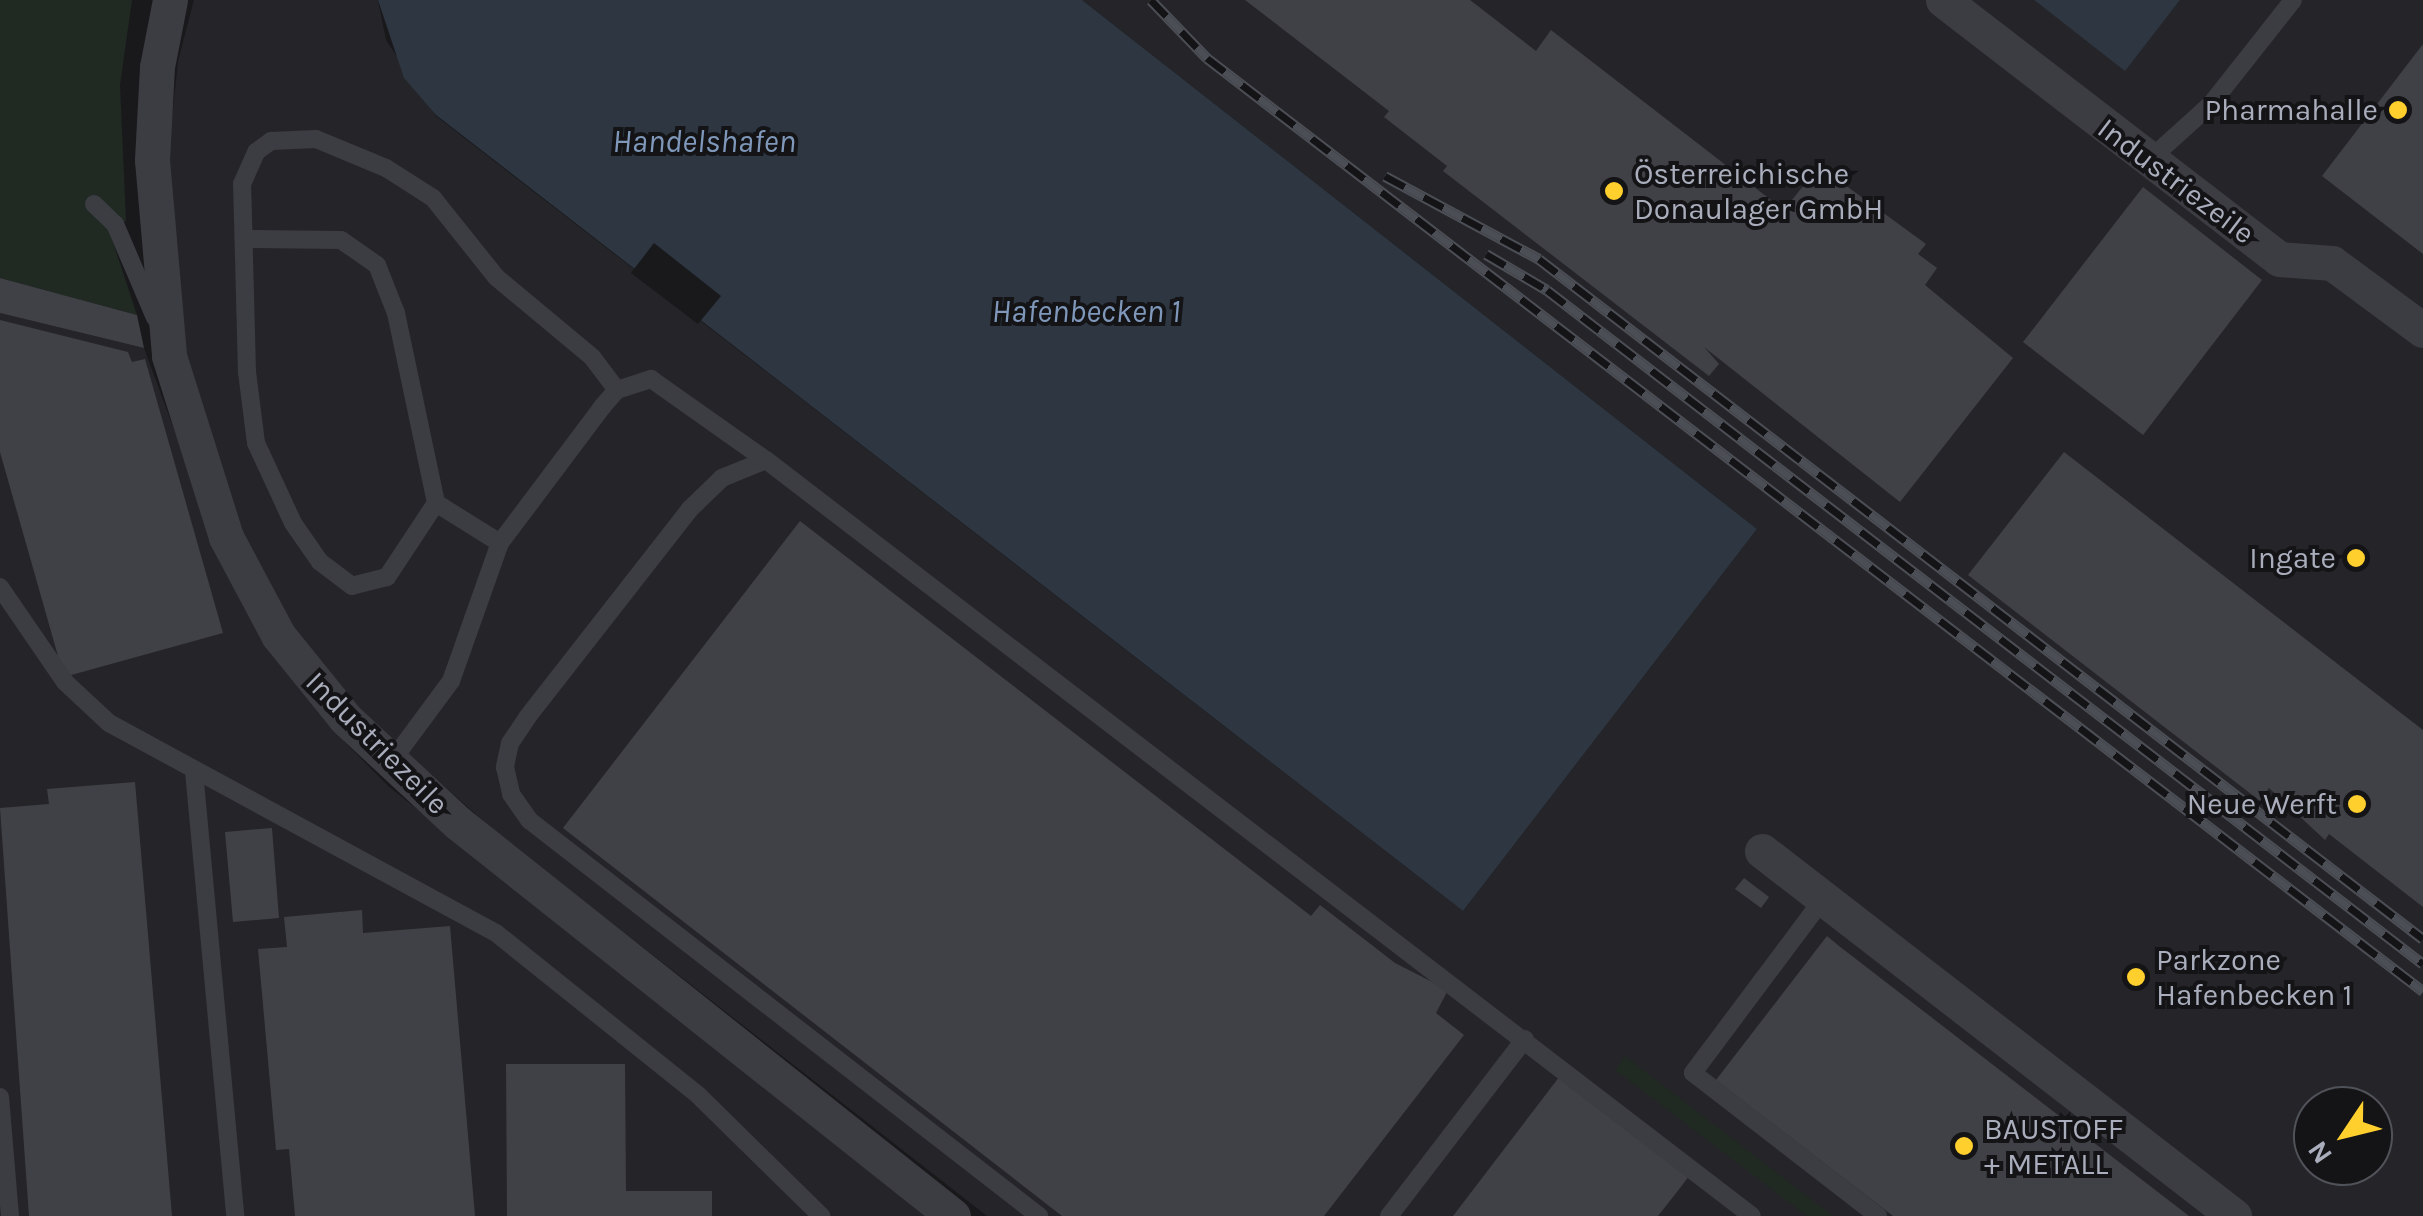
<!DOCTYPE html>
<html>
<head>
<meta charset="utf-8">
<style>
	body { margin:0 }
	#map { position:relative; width:2423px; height:1216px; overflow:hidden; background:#19191c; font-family:Karla,sans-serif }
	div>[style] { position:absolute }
	.built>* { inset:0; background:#252529 }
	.green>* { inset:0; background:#202a23 }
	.water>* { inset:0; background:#2d3641 }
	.pier>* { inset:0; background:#19191c }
	.building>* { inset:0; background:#404146 }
	.lane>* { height:18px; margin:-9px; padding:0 9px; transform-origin:9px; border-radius:9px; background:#3c3c43 }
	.street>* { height:35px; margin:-17.5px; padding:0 17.5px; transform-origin:17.5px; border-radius:17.5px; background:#3c3c43 }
	.rail>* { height:11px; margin-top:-5.5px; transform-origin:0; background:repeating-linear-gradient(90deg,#141417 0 22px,#4c4e56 0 44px); box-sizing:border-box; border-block:2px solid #4c4e56 }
	.dots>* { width:28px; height:28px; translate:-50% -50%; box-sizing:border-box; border:5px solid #141417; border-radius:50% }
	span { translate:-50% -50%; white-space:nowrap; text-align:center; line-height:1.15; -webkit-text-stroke:8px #141417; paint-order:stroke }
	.poi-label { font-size:30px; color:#aaaebc }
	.right { translate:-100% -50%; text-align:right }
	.left { translate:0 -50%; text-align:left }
	.street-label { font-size:30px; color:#aaaebc }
	.water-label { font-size:32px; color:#7f98ba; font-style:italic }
	.north { position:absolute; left:2293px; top:1086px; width:100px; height:100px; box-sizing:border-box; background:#141417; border:2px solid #505259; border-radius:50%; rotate:235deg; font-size:28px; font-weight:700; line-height:40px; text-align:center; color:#aaaebc }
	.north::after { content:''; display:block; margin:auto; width:35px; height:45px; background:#ffcf2e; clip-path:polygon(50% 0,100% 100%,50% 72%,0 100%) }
</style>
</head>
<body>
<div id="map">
	<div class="built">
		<i style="clip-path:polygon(evenodd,194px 0,378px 0,386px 40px,436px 116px,1463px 911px,1757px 529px,1082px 0,2034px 0,2125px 70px,2180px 0,2423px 0,2423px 1216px,987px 1216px,498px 834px,368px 718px,289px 626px,240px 536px,179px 336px,169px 146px,178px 61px,194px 0,2313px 1106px,2373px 1106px,2373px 1166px,2313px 1166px,2313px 1106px)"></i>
		<i style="clip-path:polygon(0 313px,144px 348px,192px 478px,338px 735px,388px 786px,928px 1216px,0 1216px)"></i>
	</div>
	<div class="green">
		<i style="clip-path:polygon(0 0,132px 0,120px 85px,126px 221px,108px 227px,137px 315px,0 278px)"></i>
		<i style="clip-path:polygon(1625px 1056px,1833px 1216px,1807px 1216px,1615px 1070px)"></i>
	</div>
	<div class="water">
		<i style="clip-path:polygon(378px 0,1082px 0,1757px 529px,1463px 911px,436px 115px,404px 78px)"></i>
		<i style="clip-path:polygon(2034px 0,2180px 0,2125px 71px)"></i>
	</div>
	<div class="pier">
		<i style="clip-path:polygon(654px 243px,721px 296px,698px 324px,631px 273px)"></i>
	</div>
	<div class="building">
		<i style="clip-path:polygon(1245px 0,1470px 0,1536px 51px,1551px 30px,1784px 210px,1819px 166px,1926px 244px,1918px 254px,1937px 268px,1925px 285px,2013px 358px,1900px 502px,1704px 347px,1719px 364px,1709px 376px,1443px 171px,1447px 166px,1384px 117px,1389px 111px)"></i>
		<i style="clip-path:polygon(2423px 44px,2423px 254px,2322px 176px)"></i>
		<i style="clip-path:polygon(2143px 187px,2262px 280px,2143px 435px,2023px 342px)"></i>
		<i style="clip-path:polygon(0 278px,137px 315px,144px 348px,0 313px)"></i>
		<i style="clip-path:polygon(0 320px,128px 352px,132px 362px,145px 359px,223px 633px,64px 677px,0 452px)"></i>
		<i style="clip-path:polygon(2064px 452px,2423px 730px,2423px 907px,2329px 834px,2325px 840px,2269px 788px,2260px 801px,1968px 575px)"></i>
		<i style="clip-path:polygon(800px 521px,1311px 916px,1320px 905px,1395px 963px,1448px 990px,1436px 1013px,1464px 1035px,1324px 1216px,1062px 1216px,563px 828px)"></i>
		<i style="clip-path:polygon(135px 782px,172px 1216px,29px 1216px,0 808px,49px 804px,47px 789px)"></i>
		<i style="clip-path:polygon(272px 828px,279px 918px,233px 922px,225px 832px)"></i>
		<i style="clip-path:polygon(1744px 878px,1769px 897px,1761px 908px,1735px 889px)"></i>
		<i style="clip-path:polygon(362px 910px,363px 933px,450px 926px,475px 1216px,295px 1216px,289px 1149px,276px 1150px,258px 949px,287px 947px,284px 917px)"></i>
		<i style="clip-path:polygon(1827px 936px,1839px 946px,2189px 1216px,1893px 1216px,1716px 1080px)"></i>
		<i style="clip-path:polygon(506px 1064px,625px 1064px,626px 1191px,712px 1191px,712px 1216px,507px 1216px)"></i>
		<i style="clip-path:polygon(1563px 1072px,1692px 1172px,1680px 1188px,1658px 1216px,1453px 1216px)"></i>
	</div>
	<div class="lane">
		<i style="left:2148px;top:161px;width:85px;rotate:-42.1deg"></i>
		<i style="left:2211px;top:104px;width:132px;rotate:-51.7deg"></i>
		<i style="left:94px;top:204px;width:29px;rotate:44deg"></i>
		<i style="left:115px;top:224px;width:102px;rotate:66.9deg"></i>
		<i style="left:245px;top:239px;width:96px;rotate:0.6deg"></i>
		<i style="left:341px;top:240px;width:44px;rotate:34.8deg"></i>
		<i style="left:377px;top:265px;width:52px;rotate:68.4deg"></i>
		<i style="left:396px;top:313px;width:194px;rotate:78.1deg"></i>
		<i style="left:766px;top:460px;width:48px;rotate:157.8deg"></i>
		<i style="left:722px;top:478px;width:45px;rotate:135.9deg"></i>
		<i style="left:690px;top:509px;width:265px;rotate:128deg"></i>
		<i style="left:527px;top:718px;width:30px;rotate:124deg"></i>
		<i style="left:510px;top:743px;width:25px;rotate:102deg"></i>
		<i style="left:505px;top:767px;width:28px;rotate:77deg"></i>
		<i style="left:511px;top:794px;width:32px;rotate:55deg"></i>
		<i style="left:529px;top:820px;width:646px;rotate:37.83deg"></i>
		<i style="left:500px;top:543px;width:75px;rotate:-148deg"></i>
		<i style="left:436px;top:503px;width:89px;rotate:123.5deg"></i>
		<i style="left:387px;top:577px;width:36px;rotate:166deg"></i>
		<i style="left:352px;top:586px;width:40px;rotate:-143deg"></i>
		<i style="left:320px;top:562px;width:47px;rotate:-124.7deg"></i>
		<i style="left:293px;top:523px;width:88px;rotate:-114.8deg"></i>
		<i style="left:256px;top:443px;width:72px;rotate:-97.2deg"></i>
		<i style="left:247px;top:372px;width:188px;rotate:-91.5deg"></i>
		<i style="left:242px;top:184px;width:35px;rotate:-66deg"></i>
		<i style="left:256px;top:152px;width:19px;rotate:-36deg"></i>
		<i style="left:271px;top:141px;width:45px;rotate:-2.5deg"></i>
		<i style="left:316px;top:139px;width:76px;rotate:22.5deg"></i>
		<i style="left:386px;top:168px;width:56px;rotate:32.6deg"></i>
		<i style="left:433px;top:198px;width:101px;rotate:51.4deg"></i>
		<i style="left:496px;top:277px;width:125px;rotate:39.8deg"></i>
		<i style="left:592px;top:357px;width:41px;rotate:52.9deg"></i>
		<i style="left:0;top:587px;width:115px;rotate:55.6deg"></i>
		<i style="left:65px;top:682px;width:60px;rotate:43deg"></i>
		<i style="left:109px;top:723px;width:440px;rotate:28.5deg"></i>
		<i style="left:496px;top:933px;width:259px;rotate:38.7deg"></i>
		<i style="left:698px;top:1095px;width:173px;rotate:44.5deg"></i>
		<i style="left:391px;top:762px;width:101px;rotate:-53.5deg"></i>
		<i style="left:451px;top:681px;width:146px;rotate:-70.5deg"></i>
		<i style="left:500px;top:543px;width:170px;rotate:-53.1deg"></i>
		<i style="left:602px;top:407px;width:23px;rotate:-49deg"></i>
		<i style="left:617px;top:390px;width:36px;rotate:-18deg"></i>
		<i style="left:651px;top:379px;width:141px;rotate:35.2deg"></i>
		<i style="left:766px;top:460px;width:1242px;rotate:37.48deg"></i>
		<i style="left:194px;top:771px;width:447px;rotate:84.7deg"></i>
		<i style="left:1823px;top:899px;width:217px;rotate:126.8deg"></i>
		<i style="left:1693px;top:1073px;width:234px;rotate:37.7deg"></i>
		<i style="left:0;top:1097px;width:119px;rotate:85.2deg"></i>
		<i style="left:1389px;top:1216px;width:223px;rotate:-52.5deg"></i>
	</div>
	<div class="street">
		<i style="left:170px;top:0;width:68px;rotate:101deg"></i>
		<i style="left:157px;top:67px;width:93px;rotate:93.1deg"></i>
		<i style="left:152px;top:160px;width:197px;rotate:85deg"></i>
		<i style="left:169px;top:356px;width:190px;rotate:72.5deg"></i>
		<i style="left:226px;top:537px;width:111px;rotate:62deg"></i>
		<i style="left:278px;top:635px;width:108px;rotate:51deg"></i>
		<i style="left:346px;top:719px;width:153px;rotate:42.9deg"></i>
		<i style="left:458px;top:823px;width:632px;rotate:38.45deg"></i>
		<i style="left:1943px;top:0;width:424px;rotate:37.6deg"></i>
		<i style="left:2279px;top:259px;width:53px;rotate:4.3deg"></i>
		<i style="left:2332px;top:263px;width:113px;rotate:36.4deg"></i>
		<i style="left:1762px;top:851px;width:597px;rotate:37.71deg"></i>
	</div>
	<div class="rail">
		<i style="left:1151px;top:0;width:81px;rotate:46deg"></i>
		<i style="left:1207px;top:58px;width:1533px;rotate:37.5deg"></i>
		<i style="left:1385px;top:176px;width:175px;rotate:28.3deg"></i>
		<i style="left:1539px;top:259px;width:1115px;rotate:37.57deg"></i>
		<i style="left:1486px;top:254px;width:71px;rotate:30.5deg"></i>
		<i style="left:1547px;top:290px;width:1105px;rotate:37.57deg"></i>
	</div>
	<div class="dots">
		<i style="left:2398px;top:110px;background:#ffcf2e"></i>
		<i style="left:1614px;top:191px;background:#ffcf2e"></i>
		<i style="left:2356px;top:558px;background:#ffcf2e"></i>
		<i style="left:2357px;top:804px;background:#ffcf2e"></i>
		<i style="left:2136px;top:977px;background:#ffcf2e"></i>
		<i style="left:1964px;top:1146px;background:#ffcf2e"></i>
	</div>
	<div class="poi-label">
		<span class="right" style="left:2378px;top:110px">Pharmahalle</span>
		<span class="left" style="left:1634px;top:191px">Österreichische<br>Donaulager GmbH</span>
		<span class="right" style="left:2336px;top:558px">Ingate</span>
		<span class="right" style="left:2337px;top:804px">Neue Werft</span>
		<span class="left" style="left:2156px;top:977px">Parkzone<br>Hafenbecken 1</span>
		<span class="left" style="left:1984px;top:1146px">BAUSTOFF<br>+ METALL</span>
	</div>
	<div class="street-label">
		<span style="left:2176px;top:181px;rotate:37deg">Industriezeile</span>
		<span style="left:377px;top:743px;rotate:45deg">Industriezeile</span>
	</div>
	<div class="water-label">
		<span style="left:704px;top:142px">Handelshafen</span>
		<span style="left:1086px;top:312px">Hafenbecken 1</span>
	</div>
	<div class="north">N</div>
</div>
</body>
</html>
